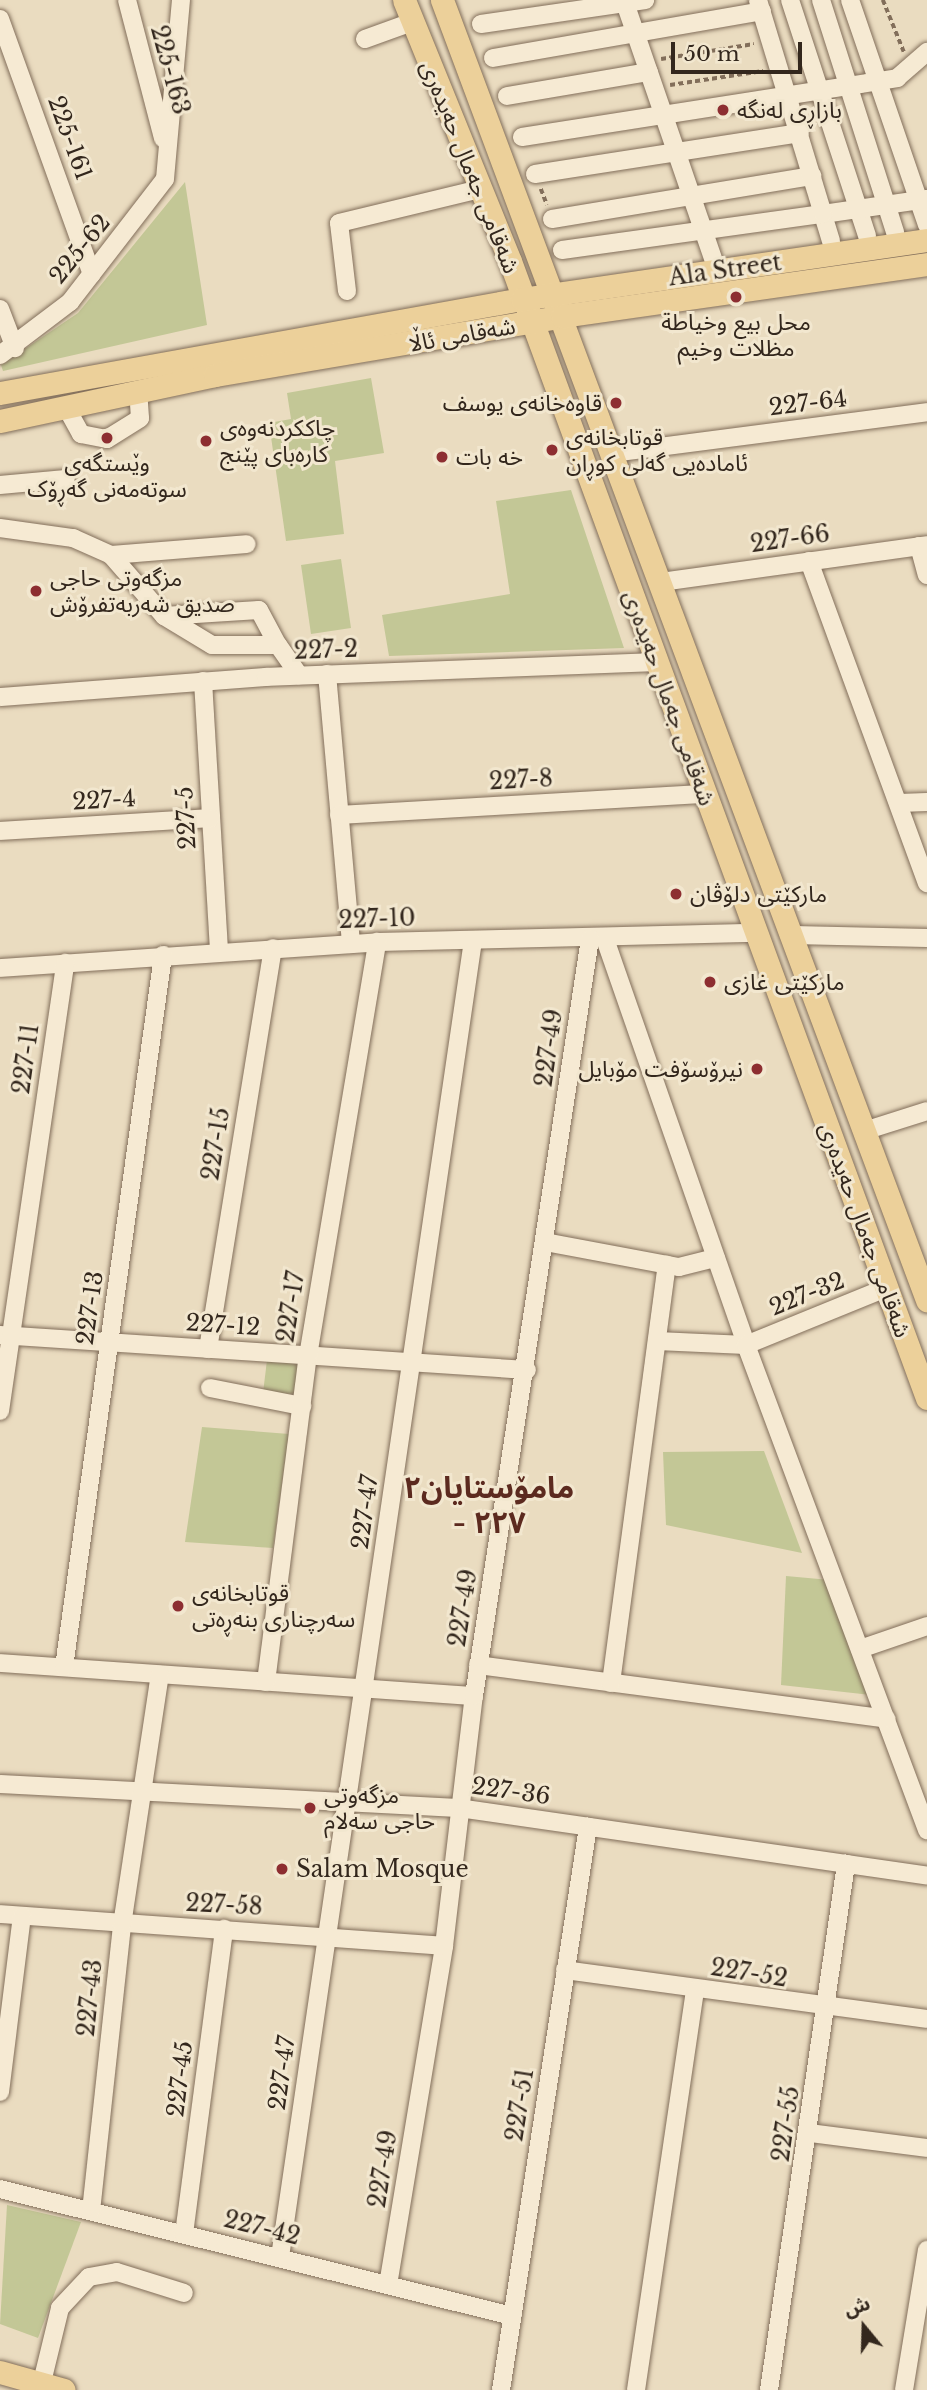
<!DOCTYPE html>
<html>
<head>
<meta charset="utf-8">
<style>
	body { margin:0 }
	#map { position:relative; width:927px; height:2390px; overflow:hidden; background:#eadcc0; font-family:"Libre Baskerville","Noto Sans Arabic",serif }
	div>[style] { position:absolute }
	.green>* { inset:0; background:#c3c796 }
	.path>* { height:3.5px; margin-top:-1.75px; transform-origin:0; background:repeating-linear-gradient(90deg,#826e5a 0 5px,transparent 0 8.5px) }
	.roads { filter:drop-shadow(0 0 2px #826e5a) drop-shadow(0 0 2px #826e5a) }
	.minor>* { height:18px; margin:-9px; padding:0 9px; transform-origin:9px; border-radius:9px; background:#f6ead3 }
	.major>* { height:23px; margin:-11.5px; padding:0 11.5px; transform-origin:11.5px; border-radius:11.5px; background:#ecd09a }
	.dots>* { width:19px; height:19px; translate:-50% -50%; box-sizing:border-box; border:4px solid #f2e7cf; border-radius:50% }
	span { translate:-50% -50%; white-space:nowrap; text-align:center; line-height:1.15; -webkit-text-stroke:6px #f2e7cf; paint-order:stroke }
	.street-label { font-size:23px; color:#33271d }
	.poi-label { font-size:23px; color:#33271d }
	.left { translate:0 -50%; text-align:left }
	.right { translate:-100% -50%; text-align:right }
	.district-label { font-size:30px; color:#5c2a1f; font-weight:700 }
	.north { position:absolute; left:829px; top:2292px; width:70px; height:70px; -webkit-text-stroke:5px #f2e7cf; paint-order:stroke; rotate:341deg; font-size:19px; font-weight:700; line-height:28px; text-align:center; color:#33271d }
	.north::after { content:''; display:block; margin:auto; width:24px; height:32px; background:#33271d; clip-path:polygon(50% 0,100% 100%,50% 72%,0 100%) }
	.scale { position:absolute; left:671px; top:42px; width:131px; height:32px; box-sizing:border-box; border:4px solid #33271d; border-top:0; padding-left:9px; font-size:21px; line-height:24px; white-space:nowrap; color:#33271d; -webkit-text-stroke:5px #f2e7cf; paint-order:stroke }
</style>
</head>
<body>
<div id="map">
	<div class="green">
		<i style="clip-path:polygon(185px 182px,207px 325px,3px 371px,1px 365px,78px 313px)"></i>
		<i style="clip-path:polygon(371px 378px,384px 453px,335px 461px,344px 534px,286px 541px,269px 423px,291px 419px,287px 393px)"></i>
		<i style="clip-path:polygon(571px 490px,624px 648px,389px 656px,382px 615px,510px 594px,496px 501px)"></i>
		<i style="clip-path:polygon(341px 559px,351px 628px,311px 634px,301px 565px)"></i>
		<i style="clip-path:polygon(267px 1360px,301px 1362px,300px 1394px,263px 1393px)"></i>
		<i style="clip-path:polygon(202px 1427px,289px 1434px,273px 1548px,185px 1542px)"></i>
		<i style="clip-path:polygon(764px 1451px,802px 1553px,666px 1525px,663px 1452px)"></i>
		<i style="clip-path:polygon(786px 1576px,830px 1580px,871px 1695px,781px 1685px)"></i>
		<i style="clip-path:polygon(7px 2205px,81px 2222px,38px 2338px,0 2324px)"></i>
	</div>
	<div class="path">
		<i style="left:883px;top:0;width:56px;rotate:68deg"></i>
		<i style="left:661px;top:59px;width:94px;rotate:-9.2deg"></i>
		<i style="left:670px;top:85px;width:94px;rotate:-8.6deg"></i>
		<i style="left:541px;top:189px;width:17px;rotate:69deg"></i>
	</div>
	<div class="roads">
		<div class="minor">
			<i style="left:127px;top:0;width:143px;rotate:75.4deg"></i>
			<i style="left:624px;top:0;width:273px;rotate:71deg"></i>
			<i style="left:790px;top:0;width:248px;rotate:71.9deg"></i>
			<i style="left:821px;top:0;width:244px;rotate:72.3deg"></i>
			<i style="left:850px;top:0;width:238px;rotate:71.1deg"></i>
			<i style="left:0;top:19px;width:271px;rotate:70.2deg"></i>
			<i style="left:481px;top:24px;width:166px;rotate:-8.3deg"></i>
			<i style="left:365px;top:39px;width:50px;rotate:-19.9deg"></i>
			<i style="left:493px;top:58px;width:273px;rotate:-9.9deg"></i>
			<i style="left:507px;top:96px;width:144px;rotate:-9.6deg"></i>
			<i style="left:522px;top:137px;width:380px;rotate:-8.9deg"></i>
			<i style="left:897px;top:78px;width:40px;rotate:-41deg"></i>
			<i style="left:535px;top:174px;width:268px;rotate:-8.8deg"></i>
			<i style="left:552px;top:219px;width:264px;rotate:-9.4deg"></i>
			<i style="left:831px;top:241px;width:28px;rotate:-107deg"></i>
			<i style="left:823px;top:214px;width:105px;rotate:-8.2deg"></i>
			<i style="left:562px;top:250px;width:263px;rotate:-7.9deg"></i>
			<i style="left:823px;top:214px;width:224px;rotate:-106.9deg"></i>
			<i style="left:347px;top:291px;width:68px;rotate:-96.7deg"></i>
			<i style="left:339px;top:223px;width:145px;rotate:-13.6deg"></i>
			<i style="left:0;top:309px;width:42px;rotate:69deg"></i>
			<i style="left:0;top:355px;width:88px;rotate:-37.1deg"></i>
			<i style="left:70px;top:302px;width:155px;rotate:-52.3deg"></i>
			<i style="left:165px;top:179px;width:180px;rotate:-84.9deg"></i>
			<i style="left:66px;top:407px;width:31px;rotate:61deg"></i>
			<i style="left:81px;top:434px;width:26px;rotate:11deg"></i>
			<i style="left:107px;top:439px;width:39px;rotate:-32deg"></i>
			<i style="left:140px;top:418px;width:26px;rotate:-94deg"></i>
			<i style="left:613px;top:453px;width:317px;rotate:-7.4deg"></i>
			<i style="left:0;top:485px;width:66px;rotate:-5.2deg"></i>
			<i style="left:0;top:528px;width:74px;rotate:7.8deg"></i>
			<i style="left:73px;top:538px;width:42px;rotate:24.1deg"></i>
			<i style="left:111px;top:555px;width:81px;rotate:49deg"></i>
			<i style="left:164px;top:616px;width:95px;rotate:-3.6deg"></i>
			<i style="left:259px;top:610px;width:40px;rotate:62deg"></i>
			<i style="left:919px;top:546px;width:30px;rotate:75deg"></i>
			<i style="left:111px;top:555px;width:136px;rotate:-4.6deg"></i>
			<i style="left:809px;top:561px;width:343px;rotate:69.9deg"></i>
			<i style="left:661px;top:582px;width:269px;rotate:-7.9deg"></i>
			<i style="left:164px;top:616px;width:56px;rotate:31.1deg"></i>
			<i style="left:212px;top:645px;width:66px"></i>
			<i style="left:278px;top:645px;width:37px;rotate:55deg"></i>
			<i style="left:327px;top:674px;width:271px;rotate:84.9deg"></i>
			<i style="left:203px;top:681px;width:271px;rotate:86.6deg"></i>
			<i style="left:0;top:697px;width:267px;rotate:-4.3deg"></i>
			<i style="left:266px;top:677px;width:389px;rotate:-2.2deg"></i>
			<i style="left:899px;top:803px;width:28px;rotate:-2deg"></i>
			<i style="left:339px;top:815px;width:367px;rotate:-3.3deg"></i>
			<i style="left:0;top:831px;width:211px;rotate:-3.5deg"></i>
			<i style="left:793px;top:935px;width:134px;rotate:1.3deg"></i>
			<i style="left:605px;top:939px;width:430px;rotate:70.8deg"></i>
			<i style="left:746px;top:1345px;width:518px;rotate:69.53deg"></i>
			<i style="left:0;top:968px;width:378px;rotate:-3.9deg"></i>
			<i style="left:377px;top:942px;width:380px;rotate:-1.4deg"></i>
			<i style="left:864px;top:1131px;width:66px;rotate:-17.6deg"></i>
			<i style="left:545px;top:1242px;width:136px;rotate:10.6deg"></i>
			<i style="left:679px;top:1267px;width:38px;rotate:-14deg"></i>
			<i style="left:0;top:1335px;width:528px;rotate:3.8deg"></i>
			<i style="left:657px;top:1341px;width:89px;rotate:2.6deg"></i>
			<i style="left:746px;top:1345px;width:151px;rotate:-22.2deg"></i>
			<i style="left:208px;top:1349px;width:406px;rotate:-80.8deg"></i>
			<i style="left:210px;top:1388px;width:94px;rotate:11.1deg"></i>
			<i style="left:0;top:1411px;width:453px;rotate:-81.7deg"></i>
			<i style="left:860px;top:1649px;width:71px;rotate:-18.9deg"></i>
			<i style="left:0;top:1663px;width:475px;rotate:4deg"></i>
			<i style="left:478px;top:1665px;width:412px;rotate:7.5deg"></i>
			<i style="left:64px;top:1667px;width:719px;rotate:-82.08deg"></i>
			<i style="left:266px;top:1682px;width:329px;rotate:-82.7deg"></i>
			<i style="left:308px;top:1356px;width:420px;rotate:-80.5deg"></i>
			<i style="left:611px;top:1683px;width:422px;rotate:-82.4deg"></i>
			<i style="left:0;top:1784px;width:459px;rotate:3deg"></i>
			<i style="left:458px;top:1808px;width:474px;rotate:8.2deg"></i>
			<i style="left:0;top:1914px;width:445px;rotate:4.1deg"></i>
			<i style="left:565px;top:1970px;width:365px;rotate:7.7deg"></i>
			<i style="left:0;top:2092px;width:177px;rotate:-82.9deg"></i>
			<i style="left:810px;top:2133px;width:118px;rotate:7.3deg"></i>
			<i style="left:0;top:2189px;width:528px;rotate:13.93deg"></i>
			<i style="left:91px;top:2211px;width:288px;rotate:-83.8deg"></i>
			<i style="left:122px;top:1925px;width:253px;rotate:-81.4deg"></i>
			<i style="left:184px;top:2234px;width:308px;rotate:-82.5deg"></i>
			<i style="left:280px;top:2257px;width:1331px;rotate:-81.66deg"></i>
			<i style="left:388px;top:2285px;width:344px;rotate:-80.6deg"></i>
			<i style="left:444px;top:1946px;width:252px;rotate:-83.2deg"></i>
			<i style="left:474px;top:1696px;width:766px;rotate:-81.29deg"></i>
			<i style="left:42px;top:2382px;width:76px;rotate:-76.3deg"></i>
			<i style="left:60px;top:2308px;width:42px;rotate:-46.9deg"></i>
			<i style="left:89px;top:2277px;width:28px;rotate:-10deg"></i>
			<i style="left:117px;top:2272px;width:70px;rotate:17.4deg"></i>
			<i style="left:501px;top:2390px;width:570px;rotate:-81.22deg"></i>
			<i style="left:636px;top:2390px;width:404px;rotate:-81.6deg"></i>
			<i style="left:769px;top:2390px;width:532px;rotate:-81.67deg"></i>
			<i style="left:904px;top:2390px;width:142px;rotate:-80.7deg"></i>
		</div>
		<div class="major">
			<i style="left:404px;top:0;width:282px;rotate:67.9deg"></i>
			<i style="left:510px;top:261px;width:1211px;rotate:69.86deg"></i>
			<i style="left:442px;top:0;width:1388px;rotate:69.54deg"></i>
			<i style="left:0;top:393px;width:530px;rotate:-10.21deg"></i>
			<i style="left:522px;top:299px;width:409px;rotate:-8.3deg"></i>
			<i style="left:0;top:421px;width:220px;rotate:-12.1deg"></i>
			<i style="left:215px;top:375px;width:352px;rotate:-9.6deg"></i>
			<i style="left:562px;top:316px;width:369px;rotate:-8.1deg"></i>
			<i style="left:0;top:2372px;width:66px;rotate:15.7deg"></i>
		</div>
	</div>
	<div class="dots">
		<i style="left:723px;top:110px;background:#8d2e31"></i>
		<i style="left:736px;top:297px;background:#8d2e31"></i>
		<i style="left:616px;top:403px;background:#8d2e31"></i>
		<i style="left:107px;top:438px;background:#8d2e31"></i>
		<i style="left:206px;top:441px;background:#8d2e31"></i>
		<i style="left:552px;top:450px;background:#8d2e31"></i>
		<i style="left:442px;top:457px;background:#8d2e31"></i>
		<i style="left:36px;top:591px;background:#8d2e31"></i>
		<i style="left:676px;top:894px;background:#8d2e31"></i>
		<i style="left:710px;top:982px;background:#8d2e31"></i>
		<i style="left:757px;top:1069px;background:#8d2e31"></i>
		<i style="left:178px;top:1606px;background:#8d2e31"></i>
		<i style="left:310px;top:1808px;background:#8d2e31"></i>
		<i style="left:282px;top:1869px;background:#8d2e31"></i>
	</div>
	<div class="street-label">
		<span style="left:170px;top:70px;rotate:75deg">225-163</span>
		<span style="left:70px;top:138px;rotate:70deg">225-161</span>
		<span style="left:470px;top:167px;rotate:68deg">شەقامی جەمال حەیدەری</span>
		<span style="left:80px;top:249px;rotate:-51deg">225-62</span>
		<span style="left:725px;top:270px;rotate:-8deg">Ala Street</span>
		<span style="left:462px;top:335px;rotate:-10deg">شه‌قامی ئاڵا</span>
		<span style="left:808px;top:403px;rotate:-7deg">227-64</span>
		<span style="left:790px;top:539px;rotate:-8deg">227-66</span>
		<span style="left:326px;top:650px;rotate:-2deg">227-2</span>
		<span style="left:669px;top:698px;rotate:70deg">شەقامی جەمال حەیدەری</span>
		<span style="left:521px;top:780px;rotate:-3deg">227-8</span>
		<span style="left:104px;top:800px;rotate:-3deg">227-4</span>
		<span style="left:186px;top:818px;rotate:-93deg">227-5</span>
		<span style="left:377px;top:919px;rotate:-2deg">227-10</span>
		<span style="left:549px;top:1048px;rotate:-82deg">227-49</span>
		<span style="left:26px;top:1059px;rotate:-82deg">227-11</span>
		<span style="left:216px;top:1144px;rotate:-81deg">227-15</span>
		<span style="left:865px;top:1230px;rotate:70deg">شەقامی جەمال حەیدەری</span>
		<span style="left:807px;top:1294px;rotate:-22deg">227-32</span>
		<span style="left:291px;top:1307px;rotate:-81deg">227-17</span>
		<span style="left:90px;top:1308px;rotate:-82deg">227-13</span>
		<span style="left:223px;top:1325px;rotate:4deg">227-12</span>
		<span style="left:365px;top:1512px;rotate:-82deg">227-47</span>
		<span style="left:463px;top:1608px;rotate:-81deg">227-49</span>
		<span style="left:511px;top:1791px;rotate:8deg">227-36</span>
		<span style="left:224px;top:1905px;rotate:3deg">227-58</span>
		<span style="left:749px;top:1973px;rotate:9deg">227-52</span>
		<span style="left:90px;top:1998px;rotate:-84deg">227-43</span>
		<span style="left:282px;top:2073px;rotate:-82deg">227-47</span>
		<span style="left:180px;top:2079px;rotate:-83deg">227-45</span>
		<span style="left:520px;top:2105px;rotate:-81deg">227-51</span>
		<span style="left:786px;top:2124px;rotate:-82deg">227-55</span>
		<span style="left:383px;top:2169px;rotate:-81deg">227-49</span>
		<span style="left:262px;top:2228px;rotate:14deg">227-42</span>
	</div>
	<div class="poi-label">
		<span class="left" style="left:737px;top:110px">بازاڕی لەنگە</span>
		<span style="left:736px;top:335px">محل بيع وخياطة<br>مظلات وخيم</span>
		<span class="right" style="left:602px;top:403px">قاوەخانەی یوسف</span>
		<span class="left" style="left:220px;top:441px">چاككردنەوەی<br>كارەبای پێنج</span>
		<span class="left" style="left:566px;top:450px">قوتابخانەی<br>ئامادەیی گەلی کوڕان</span>
		<span class="left" style="left:456px;top:457px">خه بات</span>
		<span style="left:107px;top:476px">وێستگەی<br>سوتەمەنی گەڕۆک</span>
		<span class="left" style="left:50px;top:591px">مزگەوتی حاجی<br>صدیق شەربەتفرۆش</span>
		<span class="left" style="left:690px;top:894px">ماركێتی دلۆڤان</span>
		<span class="left" style="left:724px;top:982px">ماركێتی غازی</span>
		<span class="right" style="left:743px;top:1069px">نیرۆسۆفت مۆبایل</span>
		<span class="left" style="left:192px;top:1606px">قوتابخانەی<br>سەرچناری بنەڕەتی</span>
		<span class="left" style="left:324px;top:1808px">مزگەوتی<br>حاجی سەلام</span>
		<span class="left" style="left:296px;top:1869px">Salam Mosque</span>
	</div>
	<div class="district-label">
		<span style="left:489px;top:1505px">مامۆستایان٢<br>- ٢٢٧</span>
	</div>
	<div class="north">ش</div>
	<div class="scale">50 m</div>
</div>
</body>
</html>
